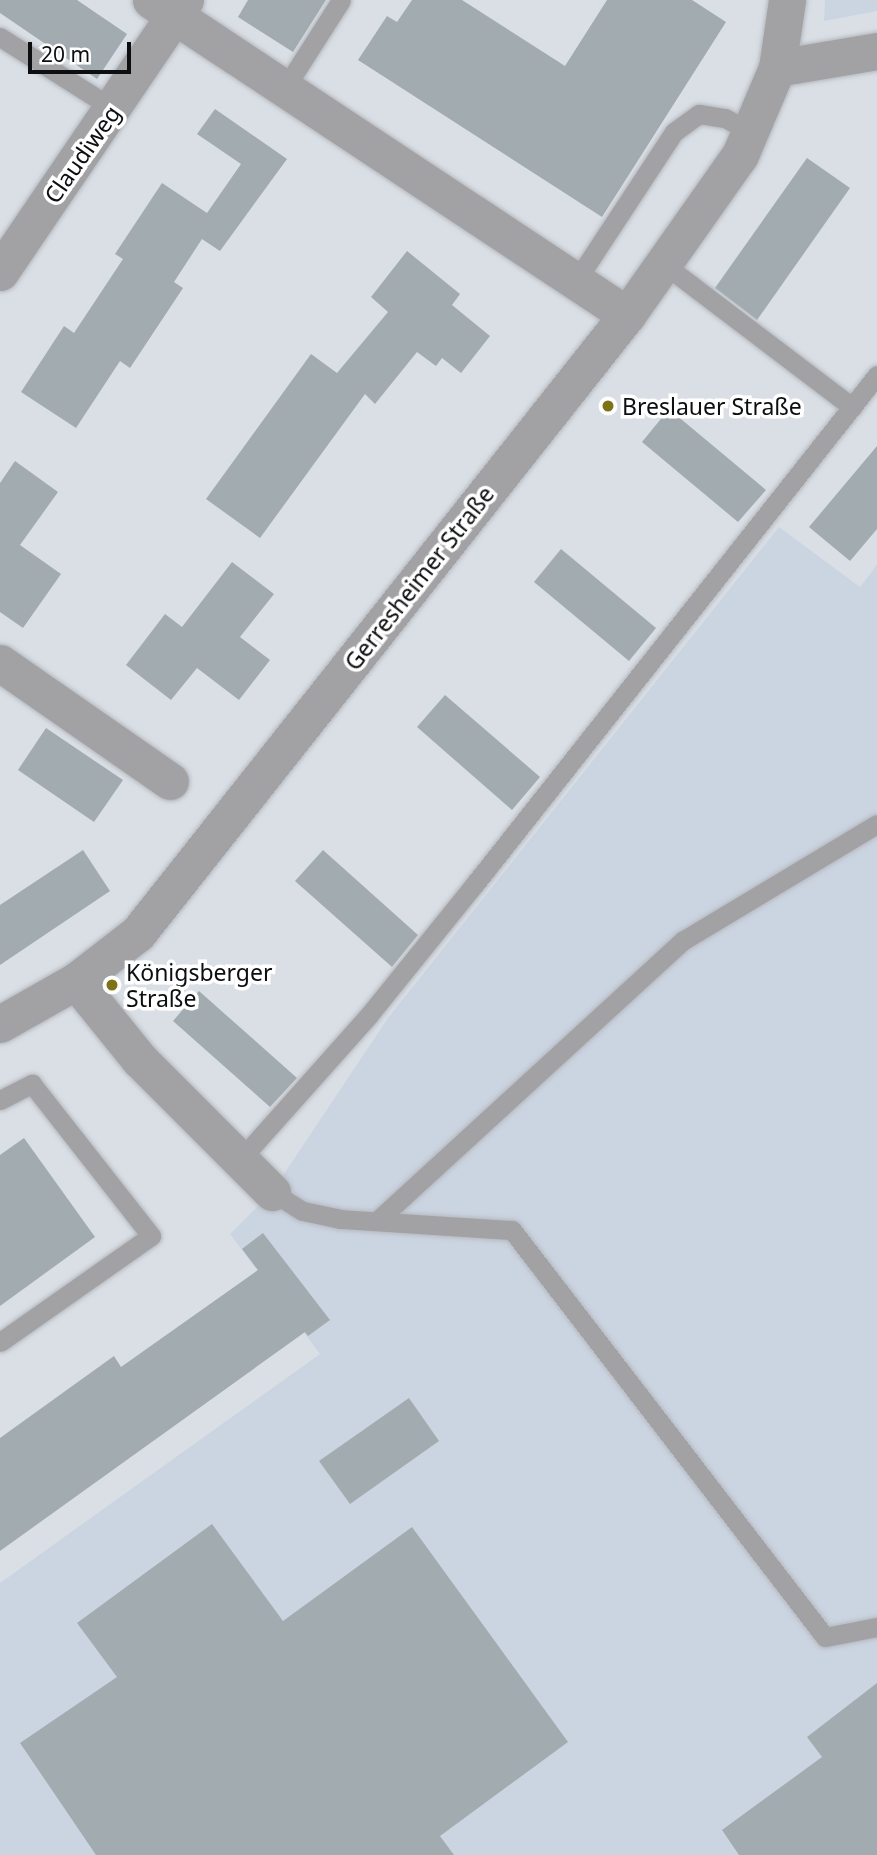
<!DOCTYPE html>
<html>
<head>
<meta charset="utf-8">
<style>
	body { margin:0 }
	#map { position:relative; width:877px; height:1855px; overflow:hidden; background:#dadfe6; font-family:"Noto Sans",sans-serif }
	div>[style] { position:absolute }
	.built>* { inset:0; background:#cbd4e1 }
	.building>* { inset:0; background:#a2abaf }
	.roads { filter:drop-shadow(0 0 2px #b5b9bf) drop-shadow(0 0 2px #b5b9bf) }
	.lane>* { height:19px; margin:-9.5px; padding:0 9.5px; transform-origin:9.5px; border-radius:9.5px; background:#a2a2a5 }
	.street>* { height:37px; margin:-18.5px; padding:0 18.5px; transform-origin:18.5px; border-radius:18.5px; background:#a2a2a5 }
	.dots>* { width:19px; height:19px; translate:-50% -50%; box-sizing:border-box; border:4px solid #fff; border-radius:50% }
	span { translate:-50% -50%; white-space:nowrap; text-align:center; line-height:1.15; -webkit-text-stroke:7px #fff; paint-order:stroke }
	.street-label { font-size:23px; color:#0c0e10 }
	.poi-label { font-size:23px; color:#0c0e10 }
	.left { translate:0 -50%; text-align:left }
	.scale { position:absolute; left:28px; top:42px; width:103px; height:32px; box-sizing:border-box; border:4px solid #0c0e10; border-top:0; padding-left:9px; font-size:21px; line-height:24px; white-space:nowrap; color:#0c0e10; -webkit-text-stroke:5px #fff; paint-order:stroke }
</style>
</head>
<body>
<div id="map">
	<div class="built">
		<i style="clip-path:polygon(825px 0,877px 0,877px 11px,824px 21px)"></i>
		<i style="clip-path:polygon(779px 527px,860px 587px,877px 565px,877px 1855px,0 1855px,0 1583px,320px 1354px,230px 1234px,272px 1192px,388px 1018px)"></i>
	</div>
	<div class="building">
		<i style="clip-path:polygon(0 0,77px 0,127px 34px,97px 79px,0 13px)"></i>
		<i style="clip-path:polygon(248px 0,326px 0,293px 52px,238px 17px)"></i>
		<i style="clip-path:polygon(412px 0,462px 0,565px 66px,607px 0,692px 0,726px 22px,602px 217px,358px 60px,387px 16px,397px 22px)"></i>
		<i style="clip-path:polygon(215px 109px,287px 159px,220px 251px,202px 239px,174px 282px,183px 288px,130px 368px,120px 361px,76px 428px,21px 392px,64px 326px,74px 333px,123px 259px,115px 254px,162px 183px,207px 213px,241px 164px,197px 134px)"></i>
		<i style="clip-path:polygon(807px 158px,850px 188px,757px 320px,715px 288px)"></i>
		<i style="clip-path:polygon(407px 251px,460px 294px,452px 305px,490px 336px,461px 373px,442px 358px,436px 366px,417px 352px,375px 404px,365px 394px,260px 538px,206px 499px,311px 354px,337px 373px,388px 312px,371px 297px)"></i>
		<i style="clip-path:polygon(669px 409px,766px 490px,738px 522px,642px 442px)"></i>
		<i style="clip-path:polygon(877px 446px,877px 529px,850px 561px,809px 527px)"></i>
		<i style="clip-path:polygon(15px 461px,58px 492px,20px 545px,61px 574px,23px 628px,0 612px,0 483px)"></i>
		<i style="clip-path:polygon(561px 549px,656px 628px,629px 661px,534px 582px)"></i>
		<i style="clip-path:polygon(232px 562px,274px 594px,240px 637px,270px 660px,239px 700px,197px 668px,171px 700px,126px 665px,165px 614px,182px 627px)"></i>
		<i style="clip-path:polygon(445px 695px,540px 777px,512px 810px,417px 727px)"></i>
		<i style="clip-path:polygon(46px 728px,123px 780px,94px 822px,18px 770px)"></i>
		<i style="clip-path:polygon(83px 850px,110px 891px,0 965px,0 905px)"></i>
		<i style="clip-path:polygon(323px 850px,418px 935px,392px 967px,295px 881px)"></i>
		<i style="clip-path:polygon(199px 991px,297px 1078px,270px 1107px,173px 1021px)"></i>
		<i style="clip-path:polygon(24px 1138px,95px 1237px,0 1306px,0 1155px)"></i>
		<i style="clip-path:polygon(263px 1233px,330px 1320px,308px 1336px,305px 1332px,0 1551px,0 1438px,114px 1356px,121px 1367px,258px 1270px,242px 1249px)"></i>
		<i style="clip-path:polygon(409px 1398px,439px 1441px,350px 1504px,319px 1461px)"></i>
		<i style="clip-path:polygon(212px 1524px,283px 1621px,412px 1527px,568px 1742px,440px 1836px,454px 1855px,96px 1855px,20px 1743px,117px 1677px,77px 1623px)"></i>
		<i style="clip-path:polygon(877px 1683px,877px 1855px,739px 1855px,722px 1830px,822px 1757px,807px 1737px)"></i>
	</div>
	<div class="roads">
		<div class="lane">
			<i style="left:0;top:37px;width:135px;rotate:32.3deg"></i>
			<i style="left:285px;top:88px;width:104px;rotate:-57.5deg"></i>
			<i style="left:665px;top:265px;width:235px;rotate:37.2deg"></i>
			<i style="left:576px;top:281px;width:178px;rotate:-56.7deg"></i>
			<i style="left:674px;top:132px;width:31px;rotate:-36deg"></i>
			<i style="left:699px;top:114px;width:26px;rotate:9deg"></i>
			<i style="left:725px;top:118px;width:29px;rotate:29deg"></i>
			<i style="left:0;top:1100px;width:36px;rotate:-27deg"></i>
			<i style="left:32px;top:1084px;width:193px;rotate:51.9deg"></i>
			<i style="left:151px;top:1236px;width:184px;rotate:144.9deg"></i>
			<i style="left:239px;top:1161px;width:195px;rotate:-48.3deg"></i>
			<i style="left:369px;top:1015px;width:167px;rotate:-51.1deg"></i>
			<i style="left:474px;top:885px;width:650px;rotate:-51.68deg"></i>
			<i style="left:272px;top:1192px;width:36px;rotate:32deg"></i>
			<i style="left:303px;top:1211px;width:38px;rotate:12deg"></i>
			<i style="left:340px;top:1219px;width:172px;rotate:3.7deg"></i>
			<i style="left:512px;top:1230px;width:513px;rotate:52.44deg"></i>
			<i style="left:825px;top:1637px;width:53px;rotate:-10.9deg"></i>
			<i style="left:379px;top:1219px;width:413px;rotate:-42.5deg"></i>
			<i style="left:684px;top:940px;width:225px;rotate:-31deg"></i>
		</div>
		<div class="street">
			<i style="left:151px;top:0;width:571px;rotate:33.5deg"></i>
			<i style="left:777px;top:68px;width:101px;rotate:-9.6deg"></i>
			<i style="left:0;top:272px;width:329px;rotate:-55.8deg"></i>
			<i style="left:0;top:663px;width:207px;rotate:34.8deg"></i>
			<i style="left:76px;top:981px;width:102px;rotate:51deg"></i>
			<i style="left:140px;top:1060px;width:187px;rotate:45deg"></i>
			<i style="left:0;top:1024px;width:87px;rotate:-29.5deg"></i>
			<i style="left:76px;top:981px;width:78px;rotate:-37.7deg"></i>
			<i style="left:138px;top:933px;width:788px;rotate:-51.65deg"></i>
			<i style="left:627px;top:315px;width:196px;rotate:-54.8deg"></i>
			<i style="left:740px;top:155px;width:95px;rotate:-67deg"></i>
			<i style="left:777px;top:68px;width:69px;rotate:-81.6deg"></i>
		</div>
	</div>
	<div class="dots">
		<i style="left:608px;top:406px;background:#7e7314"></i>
		<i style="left:112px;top:985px;background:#7e7314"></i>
	</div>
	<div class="street-label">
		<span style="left:82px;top:154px;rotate:-55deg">Claudiweg</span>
		<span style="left:419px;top:578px;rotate:-52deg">Gerresheimer Straße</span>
	</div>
	<div class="poi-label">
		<span class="left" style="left:622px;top:406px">Breslauer Straße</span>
		<span class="left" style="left:126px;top:985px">Königsberger<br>Straße</span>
	</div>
	<div class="scale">20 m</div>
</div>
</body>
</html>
